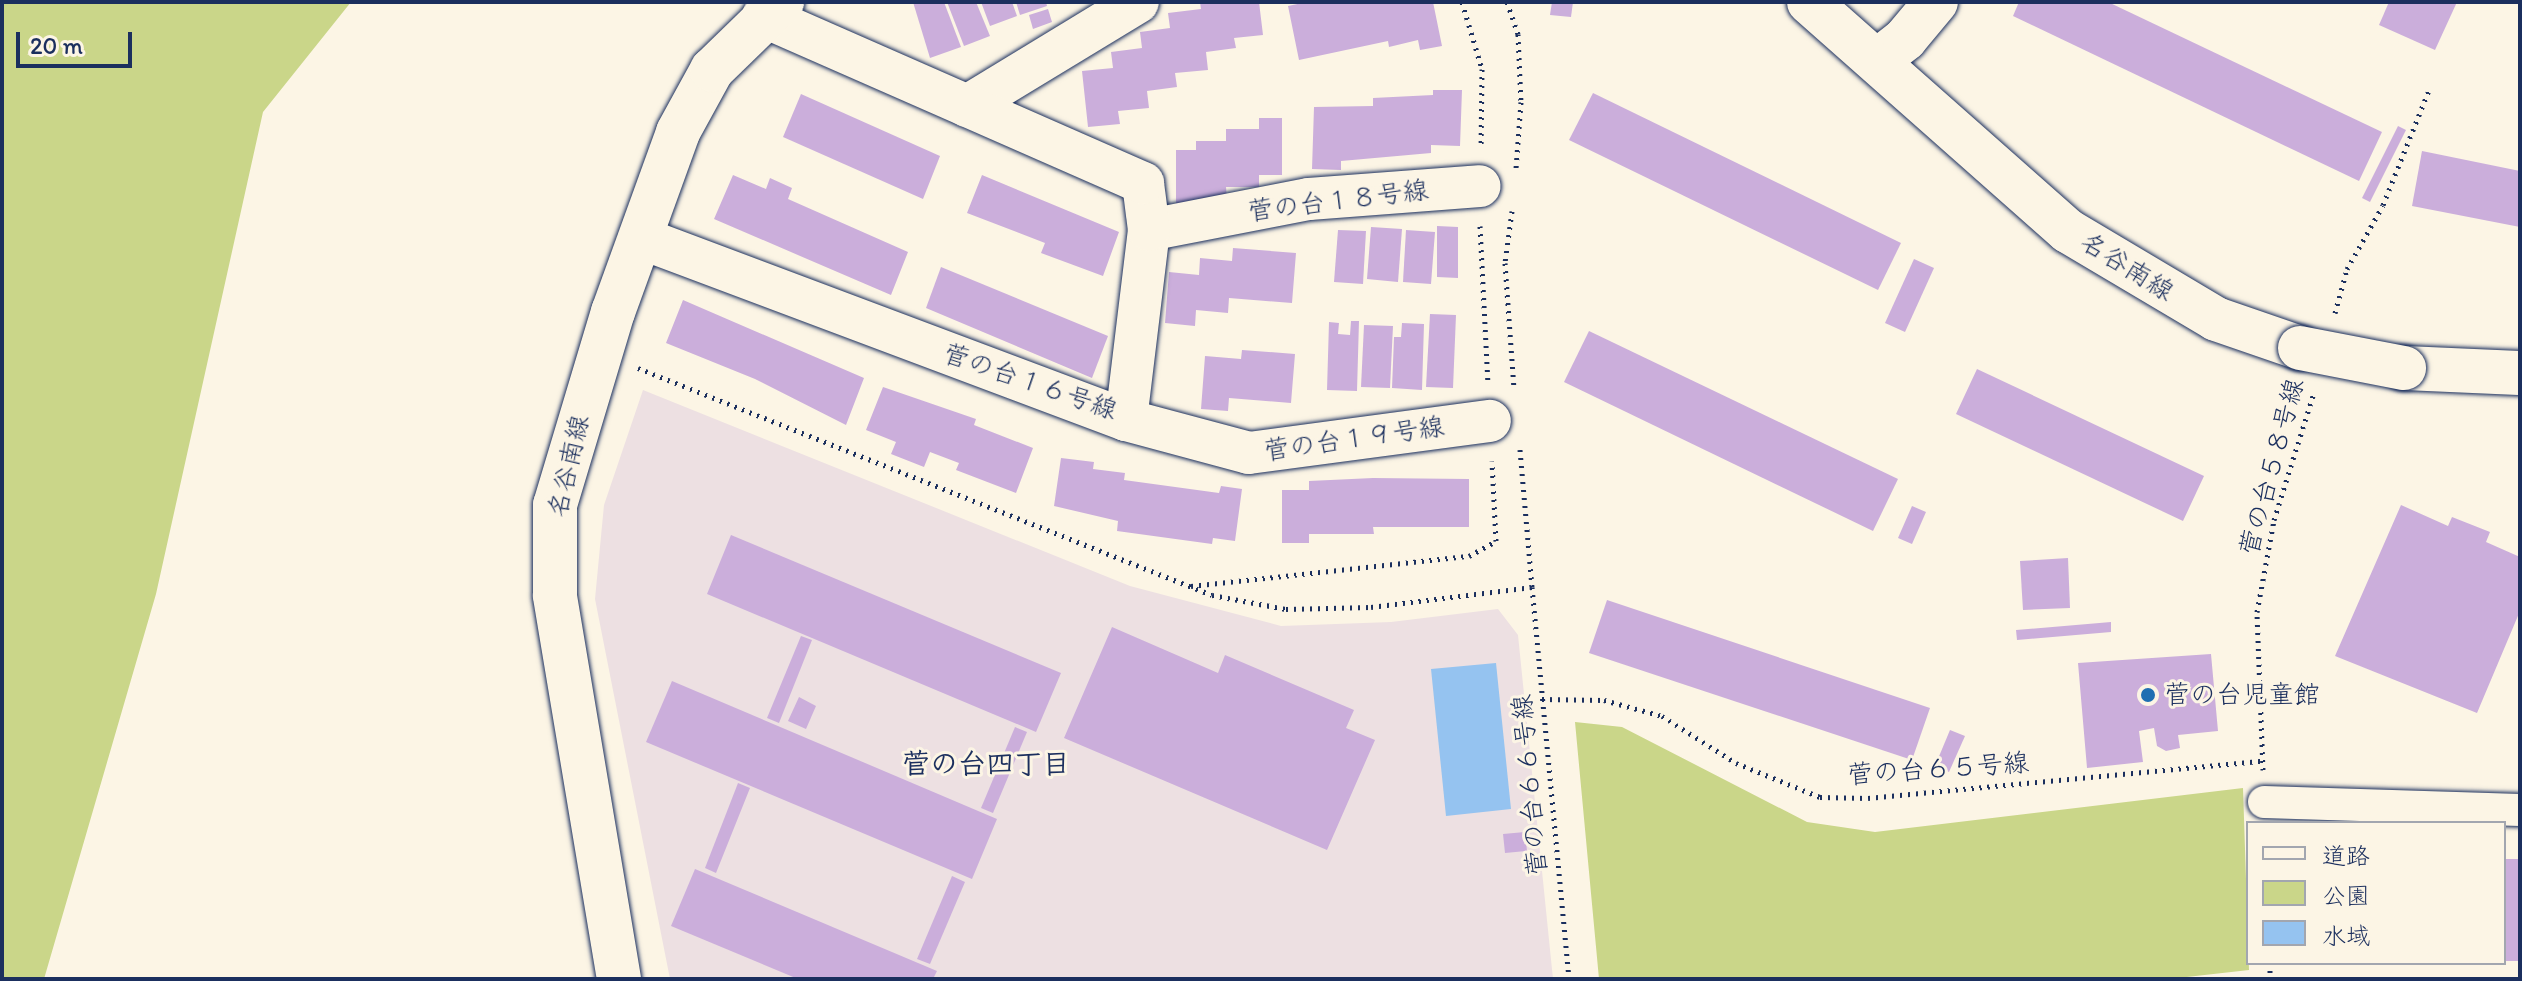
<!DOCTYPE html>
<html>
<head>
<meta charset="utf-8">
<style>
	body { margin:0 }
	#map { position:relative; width:2522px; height:981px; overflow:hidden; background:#fcf5e5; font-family:Itim,"Klee One",sans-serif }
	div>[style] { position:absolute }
	.built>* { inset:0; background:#ede0e2 }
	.green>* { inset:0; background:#cad689 }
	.water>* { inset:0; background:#95c3f0 }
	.building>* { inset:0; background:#cbaedb }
	.path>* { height:5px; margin-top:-2.5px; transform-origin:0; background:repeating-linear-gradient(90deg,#1b2f5e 0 2px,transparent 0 8px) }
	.roads { filter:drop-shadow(0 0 2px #1b2f5e) drop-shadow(0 0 2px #1b2f5e) }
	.pedestrian>* { height:32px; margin:-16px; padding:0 16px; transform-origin:16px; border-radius:16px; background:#fcf5e5 }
	.minor>* { height:42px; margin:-21px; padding:0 21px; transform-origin:21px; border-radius:21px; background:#fcf5e5 }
	.tertiary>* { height:44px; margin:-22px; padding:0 22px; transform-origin:22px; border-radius:22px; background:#fcf5e5 }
	.bridges { filter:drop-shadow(0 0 2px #1b2f5e) drop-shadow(0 0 2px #1b2f5e) }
	.tertiary-bridge>* { height:44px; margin:-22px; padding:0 22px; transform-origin:22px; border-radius:22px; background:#fcf5e5 }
	.dots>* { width:22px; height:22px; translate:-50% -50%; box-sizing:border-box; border:4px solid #fcf5e5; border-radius:50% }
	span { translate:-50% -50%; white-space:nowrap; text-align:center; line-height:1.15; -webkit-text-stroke:6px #fcf5e5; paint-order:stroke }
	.street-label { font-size:26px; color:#1b2f5e }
	.poi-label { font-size:26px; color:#1b2f5e }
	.left { translate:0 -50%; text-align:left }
	.neighbourhood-label { font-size:28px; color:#1b2f5e; font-weight:700 }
	.frame { position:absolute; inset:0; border:4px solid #1b2f5e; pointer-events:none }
	.legend { position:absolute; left:2246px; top:821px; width:260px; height:144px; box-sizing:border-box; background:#fcf5e5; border:2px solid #a2a6af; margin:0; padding:10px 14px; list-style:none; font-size:24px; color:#1b2f5e }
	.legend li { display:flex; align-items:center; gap:16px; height:40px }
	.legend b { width:40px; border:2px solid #a2a6af }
	.scale { position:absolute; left:16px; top:32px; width:116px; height:36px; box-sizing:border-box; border:4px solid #1b2f5e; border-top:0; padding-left:10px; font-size:24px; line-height:28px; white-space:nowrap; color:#1b2f5e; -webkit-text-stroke:6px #fcf5e5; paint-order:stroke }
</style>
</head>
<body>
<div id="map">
	<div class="built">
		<i style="clip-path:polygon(643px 390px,1130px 586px,1281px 626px,1391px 622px,1498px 609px,1518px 635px,1553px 979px,670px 979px,595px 599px,604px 505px)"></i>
	</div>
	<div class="green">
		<i style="clip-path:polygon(2px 2px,351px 2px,263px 112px,156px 594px,44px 979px,2px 979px)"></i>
		<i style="clip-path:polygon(1575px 722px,1622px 727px,1807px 822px,1875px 832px,2243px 788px,2249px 970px,2169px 979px,1599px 979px)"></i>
	</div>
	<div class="water">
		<i style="clip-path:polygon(1496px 663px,1511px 809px,1446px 816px,1431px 669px)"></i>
	</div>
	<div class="building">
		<i style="clip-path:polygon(913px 2px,944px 2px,961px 47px,930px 58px)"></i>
		<i style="clip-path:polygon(947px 2px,976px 2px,990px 36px,964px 46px)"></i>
		<i style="clip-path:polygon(981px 2px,1012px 2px,1017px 16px,990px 26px)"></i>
		<i style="clip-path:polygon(1016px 2px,1046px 2px,1047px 6px,1020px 15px)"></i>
		<i style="clip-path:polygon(1200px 2px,1259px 2px,1263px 35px,1234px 38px,1236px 48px,1206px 52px,1208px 70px,1175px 73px,1177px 87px,1147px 91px,1149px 108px,1118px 111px,1120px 124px,1088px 127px,1082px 71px,1113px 68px,1111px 52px,1142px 48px,1140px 32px,1170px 28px,1168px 13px,1201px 9px)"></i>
		<i style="clip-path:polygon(1307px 2px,1433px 2px,1442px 46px,1420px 50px,1418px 40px,1389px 47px,1388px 41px,1299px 60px,1288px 6px)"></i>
		<i style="clip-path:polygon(1552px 2px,1573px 2px,1571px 17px,1550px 15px)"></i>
		<i style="clip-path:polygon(2019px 2px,2108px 2px,2382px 132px,2359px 181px,2013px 16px)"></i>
		<i style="clip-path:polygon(2389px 2px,2457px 2px,2435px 50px,2379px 25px)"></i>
		<i style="clip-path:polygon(1048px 9px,1052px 22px,1033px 29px,1029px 15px)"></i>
		<i style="clip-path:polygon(1433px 90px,1462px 90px,1460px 146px,1431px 145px,1431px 153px,1341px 161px,1341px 170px,1312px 169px,1314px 107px,1373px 106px,1373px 98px,1433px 95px)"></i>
		<i style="clip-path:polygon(1593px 93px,1901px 243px,1878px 290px,1569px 140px)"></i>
		<i style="clip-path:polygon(801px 94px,940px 156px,923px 199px,783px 137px)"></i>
		<i style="clip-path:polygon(1259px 118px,1282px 118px,1282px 175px,1259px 175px,1259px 187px,1226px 187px,1227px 199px,1197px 199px,1197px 207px,1176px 207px,1176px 150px,1196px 150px,1196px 141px,1226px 141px,1226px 129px,1259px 129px)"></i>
		<i style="clip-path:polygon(2398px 126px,2406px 130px,2370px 202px,2362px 198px)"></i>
		<i style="clip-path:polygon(2422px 151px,2520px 171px,2520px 227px,2412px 206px)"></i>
		<i style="clip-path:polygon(733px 175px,766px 189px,770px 178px,792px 188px,788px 199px,908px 252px,891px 295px,714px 219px)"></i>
		<i style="clip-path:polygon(982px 175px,1119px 232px,1103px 276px,1041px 253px,1045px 243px,967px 213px)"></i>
		<i style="clip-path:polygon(1437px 226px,1458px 227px,1458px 278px,1437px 277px)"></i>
		<i style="clip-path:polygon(1371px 227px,1402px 229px,1398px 282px,1367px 279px)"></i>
		<i style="clip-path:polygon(1338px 230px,1366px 231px,1363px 284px,1334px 282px)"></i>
		<i style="clip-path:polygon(1406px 230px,1435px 232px,1431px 284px,1403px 282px)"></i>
		<i style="clip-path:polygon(1233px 248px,1296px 253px,1292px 303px,1229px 298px,1228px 313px,1196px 310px,1195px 326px,1165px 323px,1169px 272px,1199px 275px,1200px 258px,1232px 261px)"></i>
		<i style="clip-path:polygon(1914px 259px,1934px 268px,1905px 332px,1885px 323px)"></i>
		<i style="clip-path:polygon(941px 267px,1108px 336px,1092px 378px,926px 308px)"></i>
		<i style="clip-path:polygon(683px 300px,864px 378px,846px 425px,755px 379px,666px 343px)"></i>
		<i style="clip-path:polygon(1430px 314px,1456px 315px,1453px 388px,1426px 387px)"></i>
		<i style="clip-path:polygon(1351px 321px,1359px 321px,1357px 391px,1327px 390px,1329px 322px,1339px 323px,1338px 334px,1350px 335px)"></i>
		<i style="clip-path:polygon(1402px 323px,1424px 324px,1422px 390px,1392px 388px,1394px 337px,1401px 337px)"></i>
		<i style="clip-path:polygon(1364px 325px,1393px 326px,1390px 388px,1361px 387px)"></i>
		<i style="clip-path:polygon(1589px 331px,1898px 479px,1873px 531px,1564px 382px)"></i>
		<i style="clip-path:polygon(1242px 350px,1295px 354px,1291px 403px,1229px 398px,1228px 411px,1201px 409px,1205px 356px,1241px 359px)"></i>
		<i style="clip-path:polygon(1977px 369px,2204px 476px,2183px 521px,1956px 414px)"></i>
		<i style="clip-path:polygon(883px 387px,976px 419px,974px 425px,1033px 448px,1016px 493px,956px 470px,959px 463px,930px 452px,924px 467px,891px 454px,896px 442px,866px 430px)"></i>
		<i style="clip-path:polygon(1061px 458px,1094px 462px,1093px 469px,1125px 473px,1124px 480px,1219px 493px,1221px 486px,1242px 489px,1235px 541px,1213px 538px,1212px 544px,1117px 531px,1118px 521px,1054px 506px)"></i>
		<i style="clip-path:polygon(1373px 478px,1469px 479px,1469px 527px,1373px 527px,1374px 534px,1309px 534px,1309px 543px,1282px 543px,1282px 490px,1309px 490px,1309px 481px)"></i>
		<i style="clip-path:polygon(2401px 505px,2448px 526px,2452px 517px,2490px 532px,2486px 542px,2520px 557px,2520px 611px,2477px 713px,2335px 656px)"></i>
		<i style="clip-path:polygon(1912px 506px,1926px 512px,1912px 544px,1898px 538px)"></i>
		<i style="clip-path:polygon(731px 535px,1061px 673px,1036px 732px,707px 594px)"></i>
		<i style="clip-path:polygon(2068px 558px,2070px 608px,2023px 610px,2020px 561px)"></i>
		<i style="clip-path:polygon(1607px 600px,1930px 708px,1912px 760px,1589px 653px)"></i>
		<i style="clip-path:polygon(2111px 622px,2111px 632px,2017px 640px,2016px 630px)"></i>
		<i style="clip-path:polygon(1112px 627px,1218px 673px,1225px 655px,1354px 710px,1346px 728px,1375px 740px,1327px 850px,1064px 738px)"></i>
		<i style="clip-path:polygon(801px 636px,812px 640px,779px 723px,767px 718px)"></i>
		<i style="clip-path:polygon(2211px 654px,2218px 731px,2178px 735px,2180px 748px,2166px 751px,2157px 746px,2154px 728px,2139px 731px,2143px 762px,2087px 768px,2078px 663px)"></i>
		<i style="clip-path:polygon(672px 681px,997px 819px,972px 879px,646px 742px)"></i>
		<i style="clip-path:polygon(799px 697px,816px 706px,806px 729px,788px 721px)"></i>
		<i style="clip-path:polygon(1015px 727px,1027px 732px,993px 813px,981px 808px)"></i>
		<i style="clip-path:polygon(1950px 730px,1965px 736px,1949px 772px,1935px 766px)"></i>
		<i style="clip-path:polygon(738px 783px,750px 788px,716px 873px,705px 868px)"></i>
		<i style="clip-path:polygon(1525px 832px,1527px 851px,1505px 853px,1503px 834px)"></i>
		<i style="clip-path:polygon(2504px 859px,2520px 859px,2520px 961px,2504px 961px)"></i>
		<i style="clip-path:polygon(695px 869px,937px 971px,933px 979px,798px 979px,671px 926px)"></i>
		<i style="clip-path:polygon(952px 876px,965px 882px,930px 964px,917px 959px)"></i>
	</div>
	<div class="path">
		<i style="left:1462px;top:2px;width:70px;rotate:73.4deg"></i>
		<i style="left:1482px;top:69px;width:79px;rotate:90.7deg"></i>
		<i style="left:1507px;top:2px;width:34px;rotate:71deg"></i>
		<i style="left:1518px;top:34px;width:68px;rotate:87.5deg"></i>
		<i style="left:1521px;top:102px;width:67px;rotate:94.3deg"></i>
		<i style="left:1512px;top:211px;width:52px;rotate:97.7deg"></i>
		<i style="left:1505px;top:263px;width:125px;rotate:85.9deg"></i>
		<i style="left:1480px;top:226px;width:157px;rotate:87.1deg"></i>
		<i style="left:2335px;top:313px;width:46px;rotate:-74.7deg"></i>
		<i style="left:2347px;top:269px;width:73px;rotate:-60.6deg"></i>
		<i style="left:2383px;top:205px;width:124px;rotate:-68.2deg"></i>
		<i style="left:638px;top:368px;width:617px;rotate:21.58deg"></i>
		<i style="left:1212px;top:595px;width:75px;rotate:10.7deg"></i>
		<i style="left:1286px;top:609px;width:85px;rotate:-1.3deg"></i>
		<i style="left:1371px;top:607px;width:162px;rotate:-7.1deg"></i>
		<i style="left:1532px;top:587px;width:138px;rotate:-95deg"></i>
		<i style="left:1191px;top:586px;width:280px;rotate:-6.2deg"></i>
		<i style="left:1469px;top:556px;width:31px;rotate:-29deg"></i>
		<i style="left:1496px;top:541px;width:80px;rotate:-92.9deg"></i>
		<i style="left:1532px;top:587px;width:394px;rotate:84.6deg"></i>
		<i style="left:1542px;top:699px;width:62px;rotate:0.9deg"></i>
		<i style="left:1604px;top:700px;width:60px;rotate:15.4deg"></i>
		<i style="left:1662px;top:716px;width:88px;rotate:32.4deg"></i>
		<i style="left:1736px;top:763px;width:91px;rotate:22deg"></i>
		<i style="left:1820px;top:797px;width:48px;rotate:1.2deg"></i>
		<i style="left:1868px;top:798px;width:396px;rotate:-5.4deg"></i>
		<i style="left:2263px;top:770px;width:158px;rotate:-92.2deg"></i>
		<i style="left:2257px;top:612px;width:94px;rotate:-79.5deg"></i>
		<i style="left:2274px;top:520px;width:134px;rotate:-72.6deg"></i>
		<i style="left:2270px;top:963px;width:16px;rotate:90deg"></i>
	</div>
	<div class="roads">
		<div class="pedestrian">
			<i style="left:2264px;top:802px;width:256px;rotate:1.8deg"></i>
		</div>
		<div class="minor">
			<i style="left:967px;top:106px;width:200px;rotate:-31.3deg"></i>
			<i style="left:1149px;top:230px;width:163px;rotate:-11deg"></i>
			<i style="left:1309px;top:199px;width:171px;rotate:-4.3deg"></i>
			<i style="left:641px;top:238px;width:518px;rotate:20.57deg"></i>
			<i style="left:1126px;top:420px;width:191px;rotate:-83.1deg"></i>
			<i style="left:1149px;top:230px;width:47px;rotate:-97.3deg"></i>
			<i style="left:1143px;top:183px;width:415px;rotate:-156.3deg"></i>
			<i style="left:1126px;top:420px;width:127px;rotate:15deg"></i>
			<i style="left:1249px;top:453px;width:243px;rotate:-7.6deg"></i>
		</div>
		<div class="tertiary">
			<i style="left:1809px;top:2px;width:346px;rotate:41.5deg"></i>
			<i style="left:2068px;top:231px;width:172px;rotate:30.7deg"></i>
			<i style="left:2216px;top:319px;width:89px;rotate:19deg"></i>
			<i style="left:1877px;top:61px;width:36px;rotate:-38deg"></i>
			<i style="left:1905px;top:39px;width:48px;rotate:-50deg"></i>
			<i style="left:2404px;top:368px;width:116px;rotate:2.5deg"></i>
			<i style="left:619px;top:979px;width:389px;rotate:-99.5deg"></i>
			<i style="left:555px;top:595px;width:90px;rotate:-90deg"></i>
			<i style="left:555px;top:505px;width:202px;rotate:-73.3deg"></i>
			<i style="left:613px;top:312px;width:191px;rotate:-70.1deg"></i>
			<i style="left:678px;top:132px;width:71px;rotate:-61.3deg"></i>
			<i style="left:712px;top:70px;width:98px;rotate:-44.2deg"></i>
		</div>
	</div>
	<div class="bridges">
		<div class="tertiary-bridge">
			<i style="left:2300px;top:348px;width:106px;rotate:10.9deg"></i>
		</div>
	</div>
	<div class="dots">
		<i style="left:2148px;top:695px;background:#1f6fb2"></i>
	</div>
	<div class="street-label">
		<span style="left:1338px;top:201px;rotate:-7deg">菅の台１８号線</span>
		<span style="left:2127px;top:267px;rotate:32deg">名谷南線</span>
		<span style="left:1030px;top:382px;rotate:19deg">菅の台１６号線</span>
		<span style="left:1354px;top:439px;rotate:-8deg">菅の台１９号線</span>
		<span style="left:569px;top:466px;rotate:-77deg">名谷南線</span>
		<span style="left:2272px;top:467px;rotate:-75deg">菅の台５８号線</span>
		<span style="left:1938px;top:769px;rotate:-4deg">菅の台６５号線</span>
		<span style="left:1530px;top:785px;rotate:-95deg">菅の台６６号線</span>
	</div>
	<div class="poi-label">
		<span class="left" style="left:2164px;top:695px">菅の台児童館</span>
	</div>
	<div class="neighbourhood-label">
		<span style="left:986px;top:763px">菅の台四丁目</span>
	</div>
	<div class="frame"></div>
	<ul class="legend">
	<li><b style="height:10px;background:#fcf5e5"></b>道路</li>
	<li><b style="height:22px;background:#cad689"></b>公園</li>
	<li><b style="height:22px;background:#95c3f0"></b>水域</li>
	</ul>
	<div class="scale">20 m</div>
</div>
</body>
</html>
